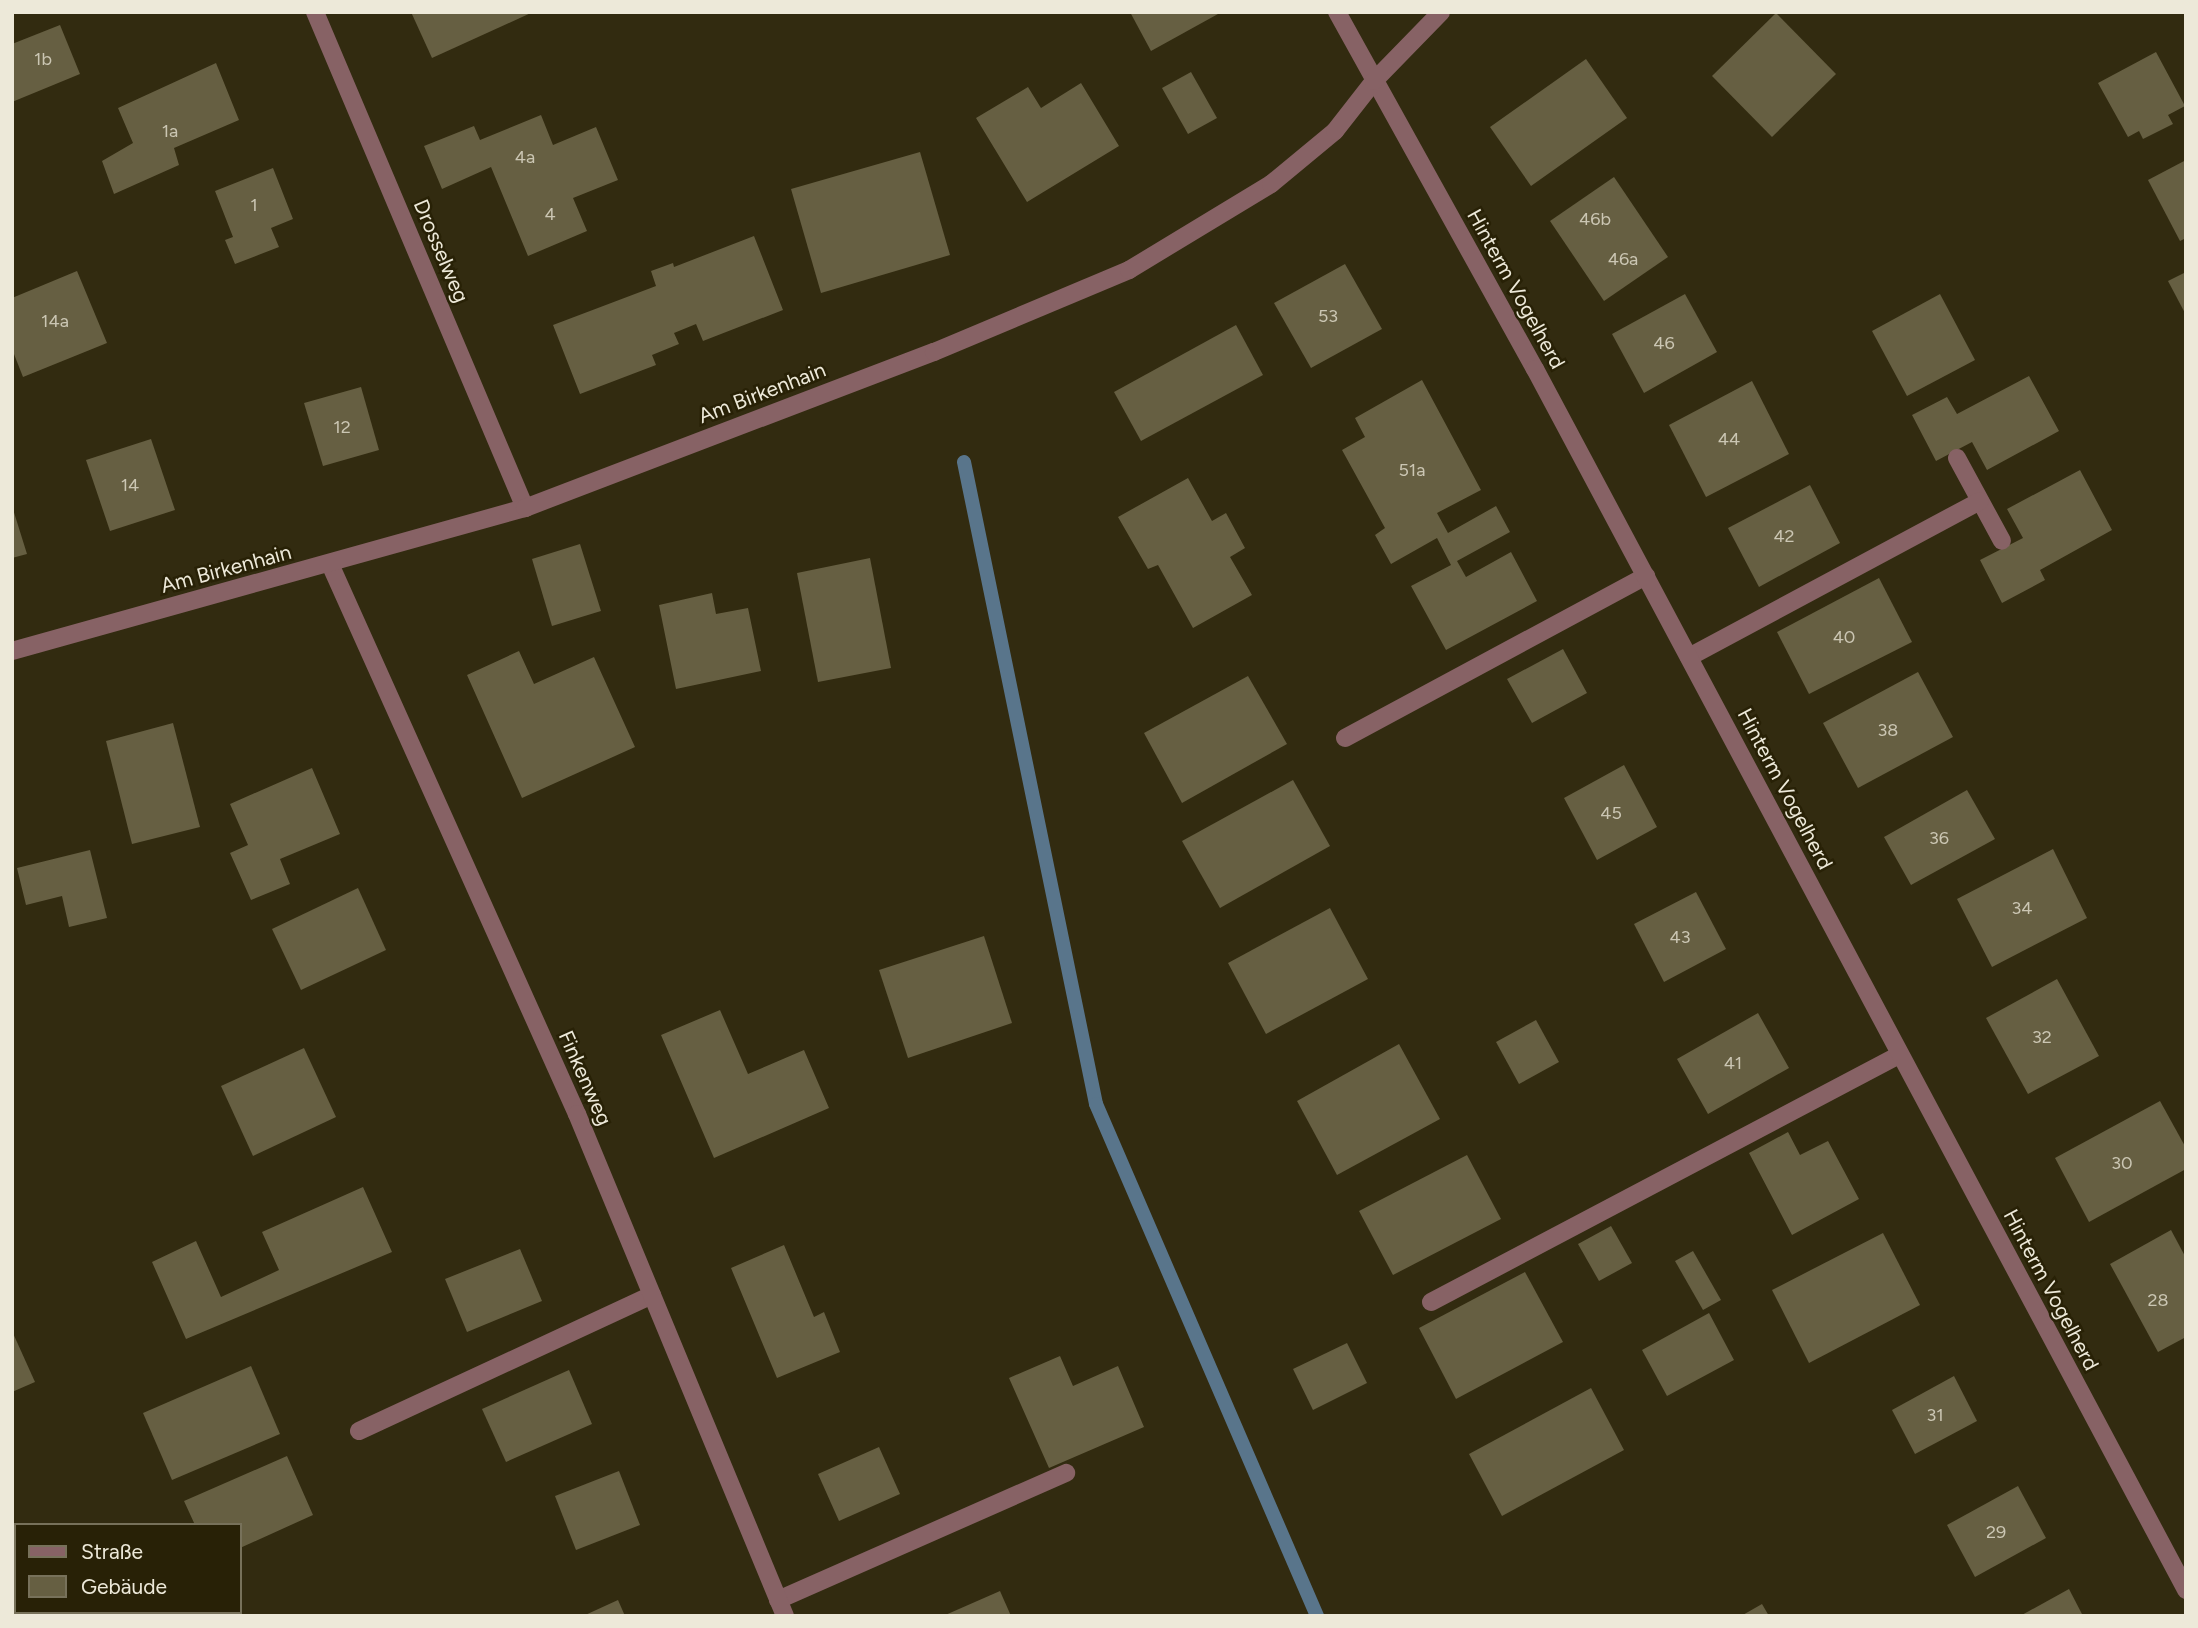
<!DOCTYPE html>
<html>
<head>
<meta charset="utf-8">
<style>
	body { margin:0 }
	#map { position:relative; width:2198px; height:1628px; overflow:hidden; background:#322b10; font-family:Figtree,sans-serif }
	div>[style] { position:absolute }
	.stream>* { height:14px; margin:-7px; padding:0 7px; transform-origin:7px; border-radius:7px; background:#59758b }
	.building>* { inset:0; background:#665f42 }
	.service>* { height:18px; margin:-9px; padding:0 9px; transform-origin:9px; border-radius:9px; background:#876265 }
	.minor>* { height:18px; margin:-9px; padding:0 9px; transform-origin:9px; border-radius:9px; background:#876265 }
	span { translate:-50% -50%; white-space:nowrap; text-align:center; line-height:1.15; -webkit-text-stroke:5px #282106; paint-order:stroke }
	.number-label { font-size:18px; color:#cbc6b3 }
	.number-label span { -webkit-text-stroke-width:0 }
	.street-label { font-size:21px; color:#ede9d9 }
	.frame { position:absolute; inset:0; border:14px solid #ede9d9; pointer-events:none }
	.legend { position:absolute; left:14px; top:1523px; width:228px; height:91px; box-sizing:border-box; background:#282106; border:2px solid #77715a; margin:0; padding:9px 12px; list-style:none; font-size:21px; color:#ede9d9 }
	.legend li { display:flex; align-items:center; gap:14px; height:35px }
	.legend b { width:35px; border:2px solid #77715a }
</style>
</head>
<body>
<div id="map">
	<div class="stream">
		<i style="left:964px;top:462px;width:655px;rotate:78.38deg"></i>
		<i style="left:1096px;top:1104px;width:558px;rotate:66.65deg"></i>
	</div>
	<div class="building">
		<i style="clip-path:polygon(411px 12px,533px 12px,432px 58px)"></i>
		<i style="clip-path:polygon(1130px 12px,1217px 12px,1218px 14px,1151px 51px)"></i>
		<i style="clip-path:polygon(1776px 13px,1836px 74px,1772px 137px,1712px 76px)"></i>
		<i style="clip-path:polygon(60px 25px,80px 74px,12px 102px,12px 44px)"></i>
		<i style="clip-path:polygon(2156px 52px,2185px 106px,2168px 115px,2173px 124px,2143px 139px,2139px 131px,2128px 137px,2098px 83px)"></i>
		<i style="clip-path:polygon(1586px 59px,1627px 118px,1531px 186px,1490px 127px)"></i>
		<i style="clip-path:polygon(216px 63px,239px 120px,174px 148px,179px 165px,114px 194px,102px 161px,133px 143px,118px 108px)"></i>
		<i style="clip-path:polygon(1191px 72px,1217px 118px,1188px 134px,1162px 88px)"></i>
		<i style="clip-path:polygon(1081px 83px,1119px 146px,1027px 202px,976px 118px,1028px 87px,1041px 108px)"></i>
		<i style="clip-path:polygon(541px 115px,553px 145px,596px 127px,618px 180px,573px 198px,587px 231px,528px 256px,491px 167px,442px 189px,424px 146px,474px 126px,480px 140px)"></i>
		<i style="clip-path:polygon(920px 152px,950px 255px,821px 293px,791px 189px)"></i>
		<i style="clip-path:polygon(2186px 160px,2186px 238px,2180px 241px,2148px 180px)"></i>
		<i style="clip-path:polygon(273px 168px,293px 219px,271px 228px,279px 247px,235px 264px,225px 240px,233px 237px,215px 191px)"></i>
		<i style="clip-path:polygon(1614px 177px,1668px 257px,1604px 301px,1550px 221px)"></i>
		<i style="clip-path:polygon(754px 236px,783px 310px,703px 341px,696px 324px,674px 333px,679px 344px,652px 355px,656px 365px,580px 394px,553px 325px,656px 286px,651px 271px,673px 263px,674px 267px)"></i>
		<i style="clip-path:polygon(1345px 264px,1382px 329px,1311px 368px,1274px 303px)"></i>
		<i style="clip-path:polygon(77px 271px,107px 343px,23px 377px,12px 349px,12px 298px)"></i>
		<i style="clip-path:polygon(2186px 272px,2186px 315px,2168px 281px)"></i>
		<i style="clip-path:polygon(1685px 294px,1717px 352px,1644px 393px,1612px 334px)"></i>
		<i style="clip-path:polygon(1940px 294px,1975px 360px,1907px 396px,1872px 331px)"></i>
		<i style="clip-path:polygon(1236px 325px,1263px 375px,1141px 441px,1114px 392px)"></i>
		<i style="clip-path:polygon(2029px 376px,2059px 431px,1987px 470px,1972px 442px,1936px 461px,1912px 415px,1947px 397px,1957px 414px)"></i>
		<i style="clip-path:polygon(1422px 380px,1481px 490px,1437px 513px,1448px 533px,1496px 506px,1510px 532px,1457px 561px,1466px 577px,1511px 552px,1537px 601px,1446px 650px,1411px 586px,1451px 565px,1437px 538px,1391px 564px,1375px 535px,1385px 528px,1342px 450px,1365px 437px,1355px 418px)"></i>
		<i style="clip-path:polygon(1752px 381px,1789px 454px,1706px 497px,1669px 425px)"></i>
		<i style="clip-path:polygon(361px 387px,379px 450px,323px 466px,304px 403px)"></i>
		<i style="clip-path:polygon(151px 439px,175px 510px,110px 531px,86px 460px)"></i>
		<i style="clip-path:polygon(2080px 470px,2112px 530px,2040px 570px,2045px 580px,2002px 603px,1980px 560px,2023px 538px,2007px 509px)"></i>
		<i style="clip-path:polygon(1188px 478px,1212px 521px,1226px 513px,1245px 548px,1230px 557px,1252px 595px,1193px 628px,1158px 565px,1148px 569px,1118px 517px)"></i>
		<i style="clip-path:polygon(1810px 485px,1840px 543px,1759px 587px,1728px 528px)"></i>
		<i style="clip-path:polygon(12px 506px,27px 554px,12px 558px)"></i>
		<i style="clip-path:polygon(580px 544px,601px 611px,552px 626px,532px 559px)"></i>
		<i style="clip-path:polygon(870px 558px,891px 668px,818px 682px,797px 573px)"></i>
		<i style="clip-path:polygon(1879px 578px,1912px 642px,1809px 694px,1777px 632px)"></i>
		<i style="clip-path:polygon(712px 593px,716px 614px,748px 608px,761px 671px,676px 689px,659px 605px)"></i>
		<i style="clip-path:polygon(1563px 649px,1587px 693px,1532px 723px,1507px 679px)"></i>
		<i style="clip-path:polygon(519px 651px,534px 684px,594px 657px,635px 747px,522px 798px,467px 675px)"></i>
		<i style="clip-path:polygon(1918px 672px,1953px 737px,1858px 788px,1823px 723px)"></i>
		<i style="clip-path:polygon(1248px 676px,1287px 744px,1182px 803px,1144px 733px)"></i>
		<i style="clip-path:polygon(173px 723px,200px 827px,132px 844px,106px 741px)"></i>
		<i style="clip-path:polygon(1624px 765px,1657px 827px,1597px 860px,1564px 798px)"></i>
		<i style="clip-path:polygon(312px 768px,340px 834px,280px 859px,290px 884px,251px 900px,230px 853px,248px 845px,230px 804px)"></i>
		<i style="clip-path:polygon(1293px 780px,1330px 846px,1220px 908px,1182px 841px)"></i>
		<i style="clip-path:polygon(1967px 790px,1995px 839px,1911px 885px,1884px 837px)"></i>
		<i style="clip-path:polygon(2053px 849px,2087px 918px,1992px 967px,1957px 899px)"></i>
		<i style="clip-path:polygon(90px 850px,107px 918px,69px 927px,62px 896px,26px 905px,17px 868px)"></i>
		<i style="clip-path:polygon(358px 888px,386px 950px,301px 990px,272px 929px)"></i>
		<i style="clip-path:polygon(1696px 892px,1726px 949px,1664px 982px,1634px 924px)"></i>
		<i style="clip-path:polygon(1330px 908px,1368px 979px,1266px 1034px,1228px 963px)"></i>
		<i style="clip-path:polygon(984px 936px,1012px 1023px,908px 1058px,879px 970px)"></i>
		<i style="clip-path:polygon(2057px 979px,2099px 1056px,2028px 1094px,1986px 1018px)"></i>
		<i style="clip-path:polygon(720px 1010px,748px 1074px,804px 1050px,829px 1108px,714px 1158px,661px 1035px)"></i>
		<i style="clip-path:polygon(1758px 1013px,1789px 1068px,1708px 1114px,1677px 1059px)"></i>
		<i style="clip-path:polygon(1536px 1020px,1559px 1062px,1519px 1084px,1496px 1042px)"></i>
		<i style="clip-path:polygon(1399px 1044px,1440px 1119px,1337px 1175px,1297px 1101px)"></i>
		<i style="clip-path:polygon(304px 1048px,336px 1117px,253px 1156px,221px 1086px)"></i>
		<i style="clip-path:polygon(2160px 1101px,2186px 1148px,2186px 1169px,2089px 1222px,2055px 1158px)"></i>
		<i style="clip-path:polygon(1788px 1132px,1800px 1155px,1828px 1141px,1859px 1199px,1792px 1235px,1749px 1153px)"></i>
		<i style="clip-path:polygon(1467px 1155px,1501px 1219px,1393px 1275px,1359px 1211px)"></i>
		<i style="clip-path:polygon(363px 1187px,392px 1252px,186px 1339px,152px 1262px,196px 1241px,221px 1297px,279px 1270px,262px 1232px)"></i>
		<i style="clip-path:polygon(1611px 1226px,1632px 1263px,1599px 1281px,1578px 1244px)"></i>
		<i style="clip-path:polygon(2171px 1230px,2186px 1258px,2186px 1337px,2158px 1352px,2110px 1264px)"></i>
		<i style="clip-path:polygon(1883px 1233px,1920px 1305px,1809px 1363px,1772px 1290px)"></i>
		<i style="clip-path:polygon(784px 1245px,814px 1317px,824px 1312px,840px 1352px,777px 1378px,731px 1268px)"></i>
		<i style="clip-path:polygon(520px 1249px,542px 1301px,467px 1332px,445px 1279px)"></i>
		<i style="clip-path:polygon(1693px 1251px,1721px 1300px,1703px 1310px,1675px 1261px)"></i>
		<i style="clip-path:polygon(1525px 1272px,1563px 1342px,1456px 1399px,1419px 1328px)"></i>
		<i style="clip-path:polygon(1709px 1313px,1734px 1360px,1667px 1396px,1642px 1350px)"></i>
		<i style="clip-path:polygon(12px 1331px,35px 1382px,12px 1392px)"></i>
		<i style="clip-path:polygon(1347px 1343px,1367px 1383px,1313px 1410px,1293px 1369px)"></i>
		<i style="clip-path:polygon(1060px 1356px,1073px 1386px,1118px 1366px,1144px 1427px,1049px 1468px,1009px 1378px)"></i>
		<i style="clip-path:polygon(251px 1366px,280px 1434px,172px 1480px,143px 1413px)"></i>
		<i style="clip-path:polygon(569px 1370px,592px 1424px,506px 1462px,482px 1409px)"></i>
		<i style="clip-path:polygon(1954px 1376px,1977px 1421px,1915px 1454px,1892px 1410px)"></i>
		<i style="clip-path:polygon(1591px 1388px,1624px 1450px,1502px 1516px,1469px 1454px)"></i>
		<i style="clip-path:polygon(879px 1447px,900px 1494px,839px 1521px,818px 1474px)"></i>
		<i style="clip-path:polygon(287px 1456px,313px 1515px,240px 1548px,240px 1525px,195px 1525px,184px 1501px)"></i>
		<i style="clip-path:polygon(619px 1471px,640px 1525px,576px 1550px,555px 1496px)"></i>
		<i style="clip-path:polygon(2018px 1486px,2046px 1538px,1975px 1577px,1947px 1525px)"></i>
		<i style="clip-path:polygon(16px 1588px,16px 1612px,71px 1616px,12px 1616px)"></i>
		<i style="clip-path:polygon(2069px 1589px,2083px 1616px,2020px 1616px)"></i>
		<i style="clip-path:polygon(1000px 1591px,1011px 1616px,943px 1616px)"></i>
		<i style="clip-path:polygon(618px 1600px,625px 1616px,583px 1616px)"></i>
		<i style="clip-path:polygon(1762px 1604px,1769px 1616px,1741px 1616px)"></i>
		<i style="clip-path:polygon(115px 1612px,169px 1612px,170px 1616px,107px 1616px)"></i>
	</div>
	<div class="service">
		<i style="left:1957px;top:458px;width:94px;rotate:61.5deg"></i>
		<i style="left:1689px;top:657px;width:330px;rotate:-28.2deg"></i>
		<i style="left:1345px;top:738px;width:342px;rotate:-28.3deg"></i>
		<i style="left:1431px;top:1302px;width:529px;rotate:-27.82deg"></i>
		<i style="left:359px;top:1431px;width:323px;rotate:-24.9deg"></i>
		<i style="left:778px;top:1600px;width:315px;rotate:-23.8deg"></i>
	</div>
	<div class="minor">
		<i style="left:315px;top:12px;width:539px;rotate:67.05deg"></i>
		<i style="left:1337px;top:12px;width:408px;rotate:61deg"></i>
		<i style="left:1535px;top:369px;width:1384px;rotate:61.93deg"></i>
		<i style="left:330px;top:564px;width:603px;rotate:65.82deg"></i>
		<i style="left:577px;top:1114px;width:543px;rotate:67.49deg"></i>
		<i style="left:12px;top:651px;width:533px;rotate:-15.58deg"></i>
		<i style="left:525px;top:508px;width:438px;rotate:-20.9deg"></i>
		<i style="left:934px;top:352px;width:212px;rotate:-22.8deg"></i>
		<i style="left:1129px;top:270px;width:166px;rotate:-31.2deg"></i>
		<i style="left:1271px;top:184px;width:83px;rotate:-39.6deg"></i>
		<i style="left:1335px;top:131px;width:63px;rotate:-52deg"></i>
		<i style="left:1374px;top:81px;width:96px;rotate:-45.8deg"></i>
	</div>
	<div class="number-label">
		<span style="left:43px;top:59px">1b</span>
		<span style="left:170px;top:131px">1a</span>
		<span style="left:525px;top:157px">4a</span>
		<span style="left:254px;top:205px">1</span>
		<span style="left:550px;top:214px">4</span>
		<span style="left:1595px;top:219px">46b</span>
		<span style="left:1623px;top:259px">46a</span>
		<span style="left:1328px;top:316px">53</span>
		<span style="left:55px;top:321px">14a</span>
		<span style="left:1664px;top:343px">46</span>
		<span style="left:342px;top:427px">12</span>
		<span style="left:1729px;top:439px">44</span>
		<span style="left:1412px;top:470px">51a</span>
		<span style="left:130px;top:485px">14</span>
		<span style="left:1784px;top:536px">42</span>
		<span style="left:1844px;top:637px">40</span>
		<span style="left:1888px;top:730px">38</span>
		<span style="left:1611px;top:813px">45</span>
		<span style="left:1939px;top:838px">36</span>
		<span style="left:2022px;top:908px">34</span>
		<span style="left:1680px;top:937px">43</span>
		<span style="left:2042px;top:1037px">32</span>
		<span style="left:1733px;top:1063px">41</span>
		<span style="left:2122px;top:1163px">30</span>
		<span style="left:2158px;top:1300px">28</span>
		<span style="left:1935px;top:1415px">31</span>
		<span style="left:1996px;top:1532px">29</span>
	</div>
	<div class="street-label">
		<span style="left:441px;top:251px;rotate:67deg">Drosselweg</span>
		<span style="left:1516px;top:289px;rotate:61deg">Hinterm Vogelherd</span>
		<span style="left:762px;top:393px;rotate:-21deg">Am Birkenhain</span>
		<span style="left:226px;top:569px;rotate:-15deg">Am Birkenhain</span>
		<span style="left:1785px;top:789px;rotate:62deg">Hinterm Vogelherd</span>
		<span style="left:585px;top:1078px;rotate:66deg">Finkenweg</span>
		<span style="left:2051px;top:1290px;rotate:62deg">Hinterm Vogelherd</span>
	</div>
	<div class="frame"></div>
	<ul class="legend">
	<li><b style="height:9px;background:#876265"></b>Straße</li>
	<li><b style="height:19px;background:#665f42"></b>Gebäude</li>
	</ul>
</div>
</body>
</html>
